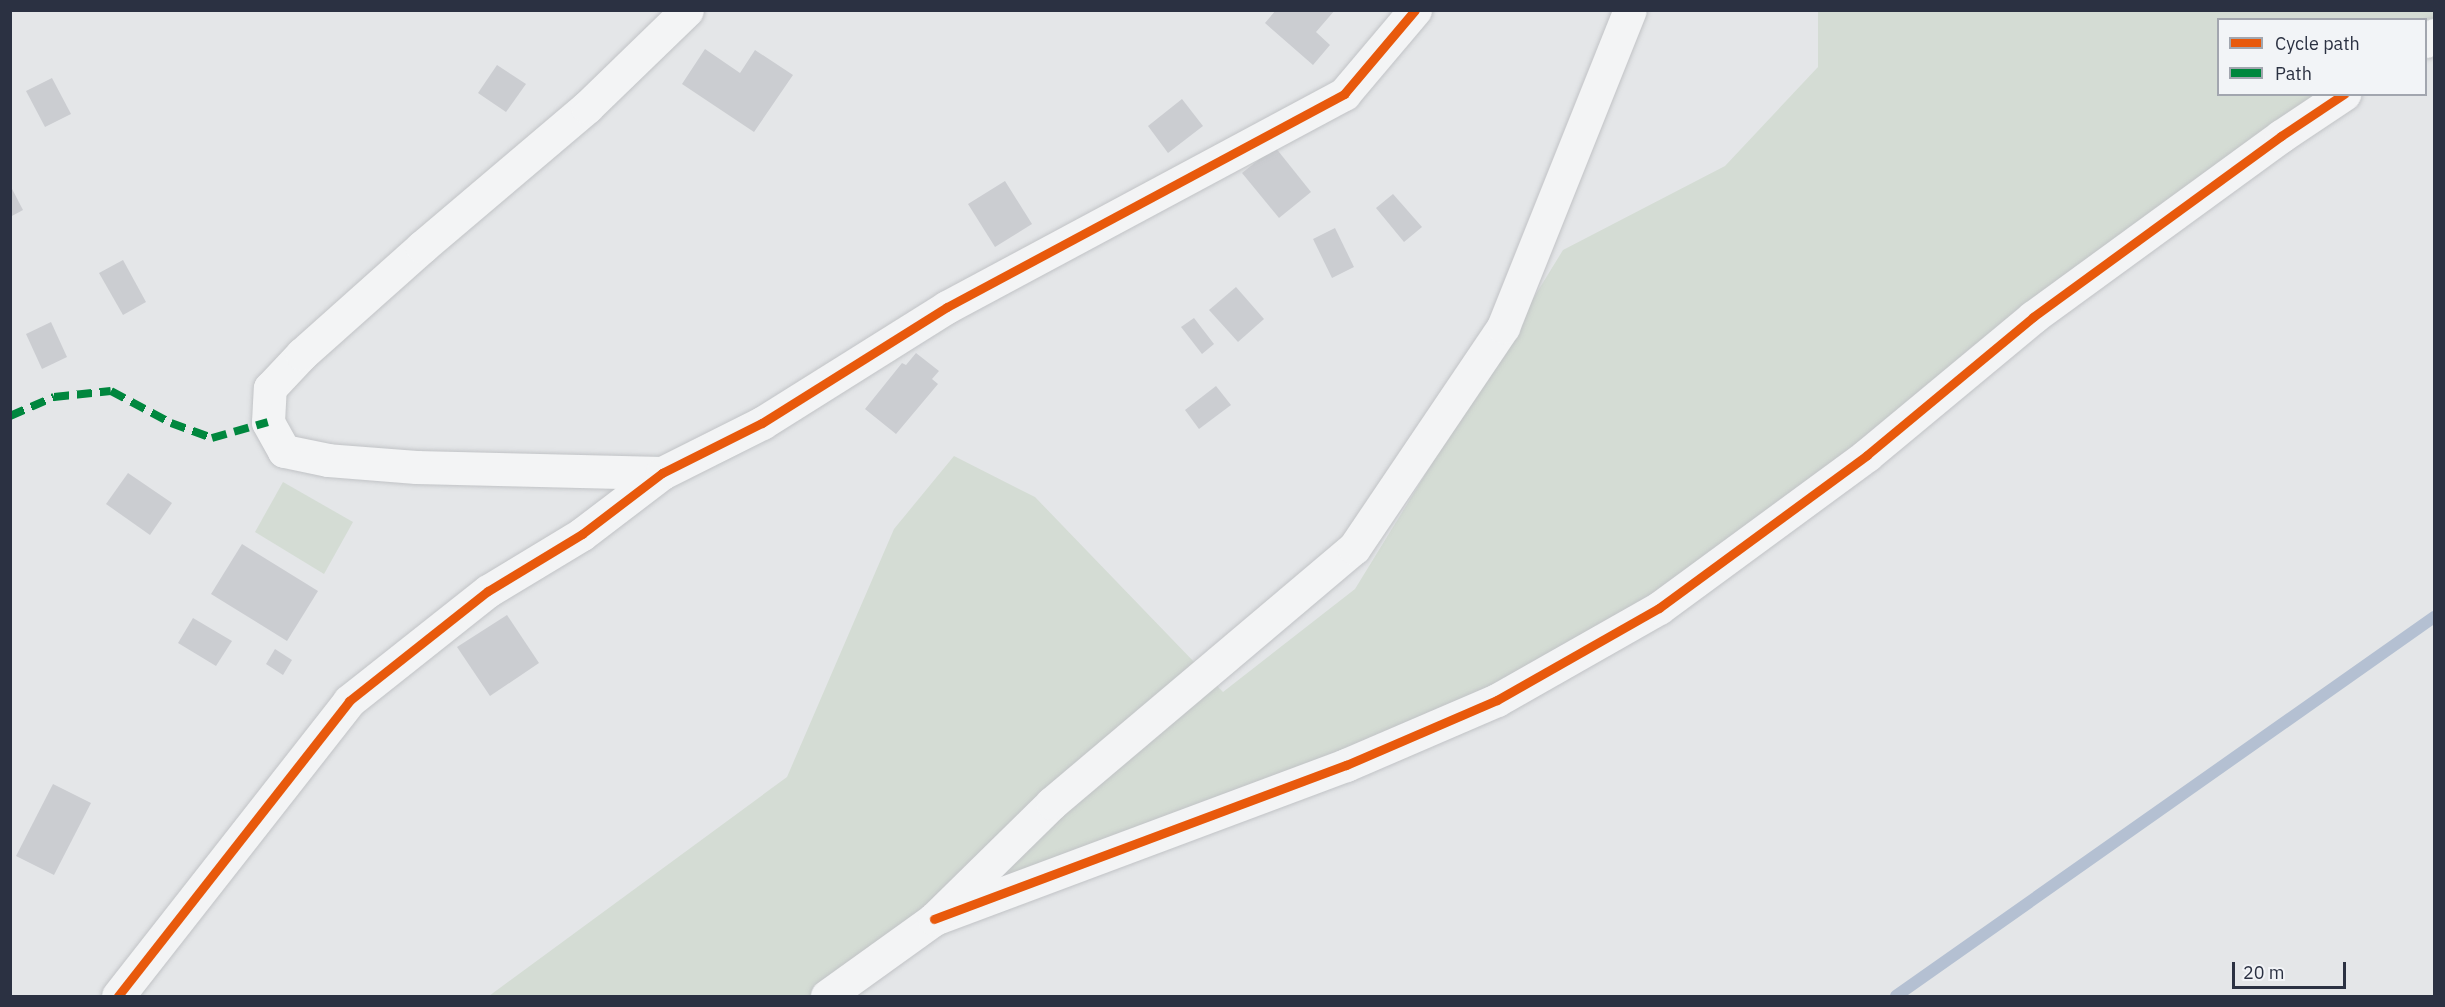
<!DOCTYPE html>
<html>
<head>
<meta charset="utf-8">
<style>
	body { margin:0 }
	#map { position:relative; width:2445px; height:1007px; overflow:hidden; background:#e4e6e8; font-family:"IBM Plex Sans",sans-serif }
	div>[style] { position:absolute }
	.green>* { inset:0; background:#d4dcd4 }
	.stream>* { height:12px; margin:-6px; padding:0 6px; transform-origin:6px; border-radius:6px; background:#b4c0d2 }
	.building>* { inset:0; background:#cbcdd1 }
	.roads { filter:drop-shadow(0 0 2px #c1c3c6) drop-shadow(0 0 2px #c1c3c6) }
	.minor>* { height:33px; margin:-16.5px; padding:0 16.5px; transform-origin:16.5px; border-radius:16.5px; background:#f3f4f5 }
	.quiet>* { height:8px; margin-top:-4px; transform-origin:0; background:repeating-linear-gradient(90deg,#00873e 0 15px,transparent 0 23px) }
	.cycleway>* { height:9px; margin:-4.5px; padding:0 4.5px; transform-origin:4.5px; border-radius:4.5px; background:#e8590c }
	span { translate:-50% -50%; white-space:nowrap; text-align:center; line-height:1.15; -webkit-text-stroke:5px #f2f4f7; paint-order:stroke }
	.frame { position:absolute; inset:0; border:12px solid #2b3142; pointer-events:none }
	.legend { position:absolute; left:2217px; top:18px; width:210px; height:78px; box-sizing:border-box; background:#f2f4f7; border:2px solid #a2a6af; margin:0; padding:8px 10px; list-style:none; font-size:18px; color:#2b3142 }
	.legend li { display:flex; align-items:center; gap:12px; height:30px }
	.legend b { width:30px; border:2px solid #a2a6af }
	.scale { position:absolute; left:2232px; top:962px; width:114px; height:27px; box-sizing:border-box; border:3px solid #2b3142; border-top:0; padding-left:8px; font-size:18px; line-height:21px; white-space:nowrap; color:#2b3142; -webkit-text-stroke:4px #f2f4f7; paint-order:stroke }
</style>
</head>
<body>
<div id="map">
	<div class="green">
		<i style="clip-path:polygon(1818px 11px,2434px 11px,2434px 35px,2426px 41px,2426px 20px,2218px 20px,2218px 94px,2344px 95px,1867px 455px,1497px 700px,934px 919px,827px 996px,489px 996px,787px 777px,894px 529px,954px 456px,1035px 497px,1223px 692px,1355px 589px,1563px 250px,1725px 166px,1818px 67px)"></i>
		<i style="clip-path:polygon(283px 482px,353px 522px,324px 574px,255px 532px)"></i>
	</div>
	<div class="stream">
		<i style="left:1896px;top:996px;width:658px;rotate:-35.16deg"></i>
	</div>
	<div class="building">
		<i style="clip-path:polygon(1276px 10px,1335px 10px,1316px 32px,1330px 45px,1313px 65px,1265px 23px)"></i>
		<i style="clip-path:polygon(705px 49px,740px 73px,755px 50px,793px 75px,754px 132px,682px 84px)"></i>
		<i style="clip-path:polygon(497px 65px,526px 84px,506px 112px,478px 93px)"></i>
		<i style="clip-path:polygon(52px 78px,71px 114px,45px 127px,26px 91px)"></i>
		<i style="clip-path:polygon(1182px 99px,1203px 126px,1168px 153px,1148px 126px)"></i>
		<i style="clip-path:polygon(1275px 147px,1311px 192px,1279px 218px,1242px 173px)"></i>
		<i style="clip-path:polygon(1005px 181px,1032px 224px,995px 247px,968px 204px)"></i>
		<i style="clip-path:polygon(10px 185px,23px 210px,10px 217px)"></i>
		<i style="clip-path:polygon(1393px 194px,1422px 227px,1404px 242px,1376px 208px)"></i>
		<i style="clip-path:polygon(1335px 228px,1354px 267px,1332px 278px,1313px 239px)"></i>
		<i style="clip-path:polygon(123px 260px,146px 302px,123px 315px,99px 273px)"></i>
		<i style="clip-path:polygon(1236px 287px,1264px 319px,1238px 342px,1209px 310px)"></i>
		<i style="clip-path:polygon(1194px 318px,1214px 344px,1202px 354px,1181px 327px)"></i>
		<i style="clip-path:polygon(51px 322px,67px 357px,42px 369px,26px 334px)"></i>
		<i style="clip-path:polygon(916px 353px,939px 371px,932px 379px,938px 384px,896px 434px,865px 409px,902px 363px,906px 365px)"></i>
		<i style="clip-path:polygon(1216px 386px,1231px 405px,1199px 429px,1185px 410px)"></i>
		<i style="clip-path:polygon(128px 473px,172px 503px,150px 535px,106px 504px)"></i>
		<i style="clip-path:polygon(242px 544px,318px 591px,287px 641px,211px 594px)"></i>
		<i style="clip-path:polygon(507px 615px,539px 663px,490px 696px,457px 647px)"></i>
		<i style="clip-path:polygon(193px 618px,232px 641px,216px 666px,178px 643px)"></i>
		<i style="clip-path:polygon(275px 649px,292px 660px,283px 675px,266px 664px)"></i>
		<i style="clip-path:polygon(53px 784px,91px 803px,54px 875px,16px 856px)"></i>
	</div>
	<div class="roads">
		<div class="minor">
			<i style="left:2426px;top:41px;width:10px;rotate:-37deg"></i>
			<i style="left:662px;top:473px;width:246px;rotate:-178.6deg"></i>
			<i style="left:416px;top:467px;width:88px;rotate:-175.5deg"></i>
			<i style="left:328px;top:460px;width:45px;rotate:-168.4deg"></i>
			<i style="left:284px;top:451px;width:33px;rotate:-119deg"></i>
			<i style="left:268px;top:422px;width:34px;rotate:-87deg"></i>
			<i style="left:270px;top:388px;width:47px;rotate:-46.7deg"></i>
			<i style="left:302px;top:354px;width:161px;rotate:-41.7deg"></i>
			<i style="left:422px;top:247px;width:216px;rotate:-40.3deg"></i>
			<i style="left:587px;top:107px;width:139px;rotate:-44.1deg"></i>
			<i style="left:934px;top:919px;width:440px;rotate:-20.5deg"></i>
			<i style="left:1346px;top:765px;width:164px;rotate:-23.3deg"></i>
			<i style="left:1497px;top:700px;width:186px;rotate:-29.6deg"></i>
			<i style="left:1659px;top:608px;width:258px;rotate:-36.3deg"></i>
			<i style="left:1867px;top:455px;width:216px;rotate:-39.7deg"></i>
			<i style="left:2033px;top:317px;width:307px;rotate:-36.1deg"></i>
			<i style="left:2281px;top:136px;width:76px;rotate:-33.7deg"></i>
			<i style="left:118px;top:996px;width:375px;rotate:-51.9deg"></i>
			<i style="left:349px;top:701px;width:177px;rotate:-38.4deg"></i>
			<i style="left:488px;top:591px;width:110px;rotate:-31.2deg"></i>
			<i style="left:582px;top:534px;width:101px;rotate:-37.3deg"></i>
			<i style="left:662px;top:473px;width:112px;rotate:-26.6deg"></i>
			<i style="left:762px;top:423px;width:218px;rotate:-32.1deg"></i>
			<i style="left:947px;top:307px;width:451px;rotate:-28.2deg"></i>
			<i style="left:1344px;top:94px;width:110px;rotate:-49.8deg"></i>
			<i style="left:827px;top:996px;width:132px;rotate:-35.7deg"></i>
			<i style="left:934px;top:919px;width:165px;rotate:-44.5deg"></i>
			<i style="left:1052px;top:803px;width:395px;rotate:-40.2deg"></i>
			<i style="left:1354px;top:548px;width:267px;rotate:-56deg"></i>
			<i style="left:1503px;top:327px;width:341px;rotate:-68.2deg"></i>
		</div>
	</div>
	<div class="quiet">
		<i style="left:10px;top:416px;width:48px;rotate:-23.4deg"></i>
		<i style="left:54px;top:397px;width:57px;rotate:-6deg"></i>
		<i style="left:111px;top:391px;width:68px;rotate:28.1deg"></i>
		<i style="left:171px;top:423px;width:44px;rotate:20.1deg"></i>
		<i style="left:212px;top:438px;width:58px;rotate:-15.9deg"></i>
	</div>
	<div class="cycleway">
		<i style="left:934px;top:919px;width:440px;rotate:-20.5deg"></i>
		<i style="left:1346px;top:765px;width:164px;rotate:-23.3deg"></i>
		<i style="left:1497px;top:700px;width:186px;rotate:-29.6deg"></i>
		<i style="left:1659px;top:608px;width:258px;rotate:-36.3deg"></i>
		<i style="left:1867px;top:455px;width:216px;rotate:-39.7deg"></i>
		<i style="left:2033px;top:317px;width:307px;rotate:-36.1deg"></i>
		<i style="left:2281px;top:136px;width:76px;rotate:-33.7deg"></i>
		<i style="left:118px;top:996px;width:375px;rotate:-51.9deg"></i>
		<i style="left:349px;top:701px;width:177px;rotate:-38.4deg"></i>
		<i style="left:488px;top:591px;width:110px;rotate:-31.2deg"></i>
		<i style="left:582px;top:534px;width:101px;rotate:-37.3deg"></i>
		<i style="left:662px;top:473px;width:112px;rotate:-26.6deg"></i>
		<i style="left:762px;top:423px;width:218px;rotate:-32.1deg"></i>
		<i style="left:947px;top:307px;width:451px;rotate:-28.2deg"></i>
		<i style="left:1344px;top:94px;width:110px;rotate:-49.8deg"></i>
	</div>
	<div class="frame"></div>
	<ul class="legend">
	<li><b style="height:8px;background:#e8590c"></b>Cycle path</li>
	<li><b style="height:8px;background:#00873e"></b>Path</li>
	</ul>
	<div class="scale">20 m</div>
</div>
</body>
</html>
